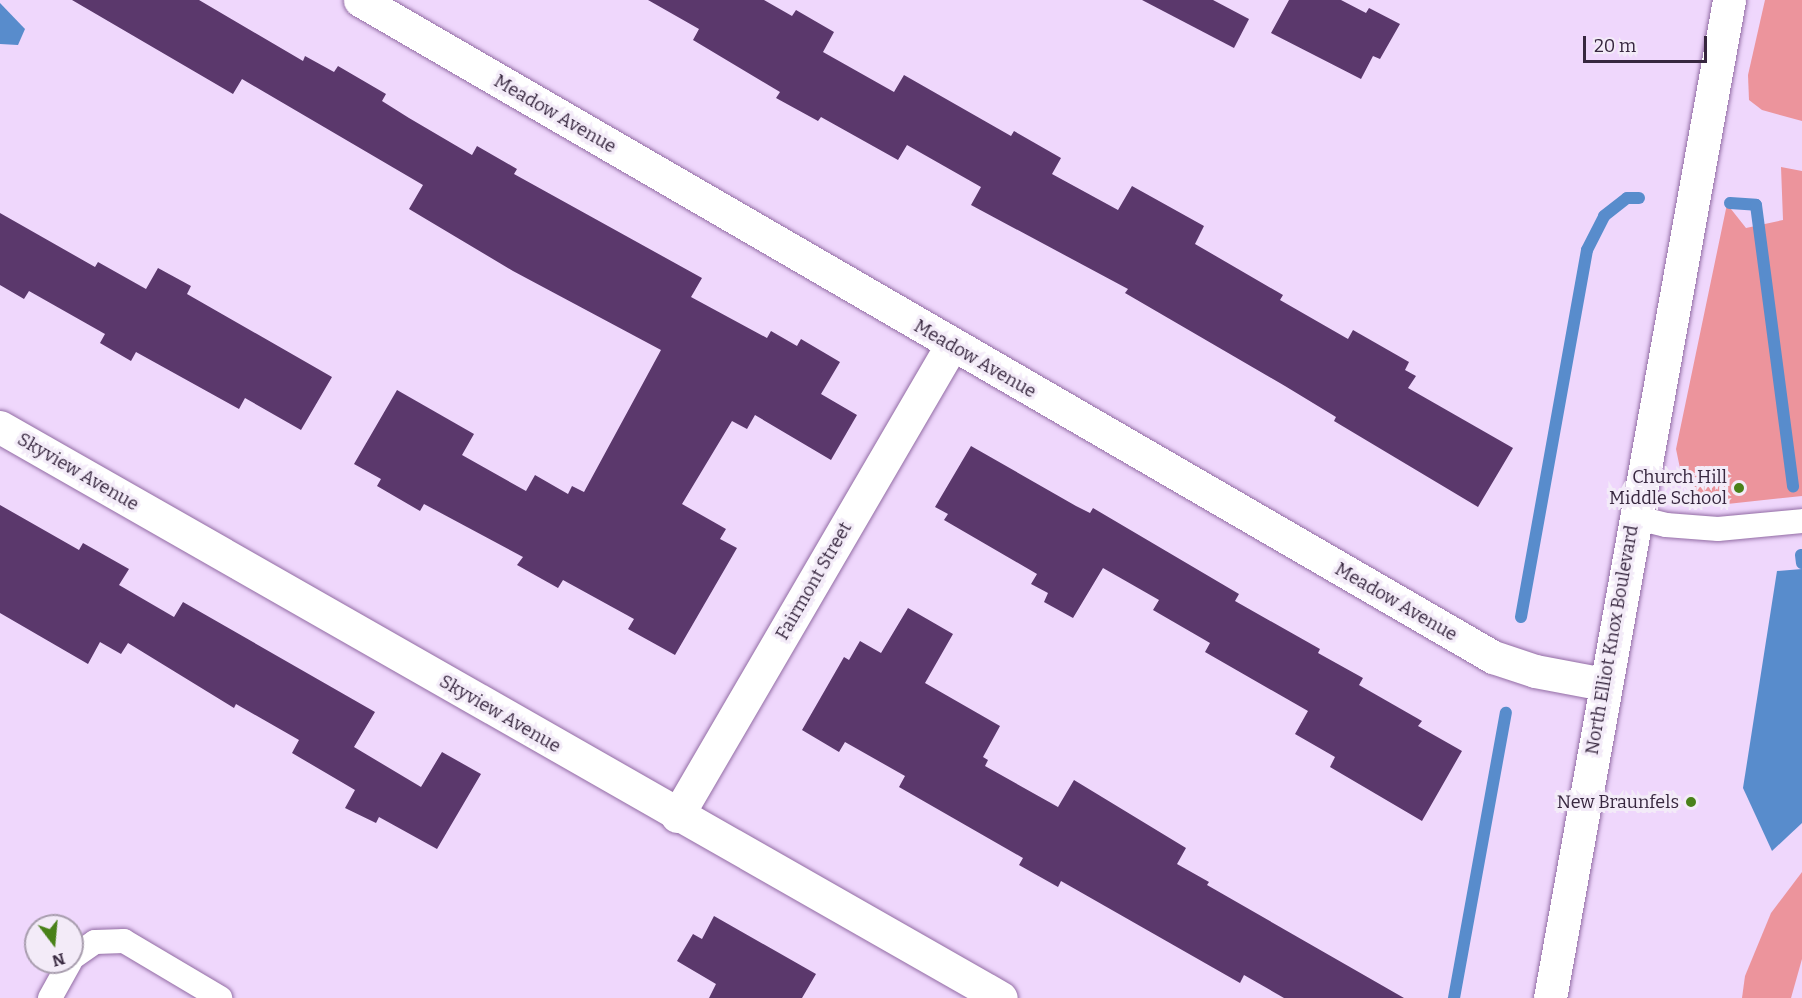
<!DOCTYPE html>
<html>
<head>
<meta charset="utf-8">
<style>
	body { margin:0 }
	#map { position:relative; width:1802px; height:998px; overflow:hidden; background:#efd7fc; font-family:Bitter,serif }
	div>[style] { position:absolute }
	.green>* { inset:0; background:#ec949c }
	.water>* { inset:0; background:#588ccc }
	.stream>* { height:12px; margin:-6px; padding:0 6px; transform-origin:6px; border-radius:6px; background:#588ccc }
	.building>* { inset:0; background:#5b386c }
	.roads { filter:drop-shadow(0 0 2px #926ca4) drop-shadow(0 0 2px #926ca4) }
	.lane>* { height:24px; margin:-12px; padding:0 12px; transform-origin:12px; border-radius:12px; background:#fff }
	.street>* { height:33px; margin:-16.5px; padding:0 16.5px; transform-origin:16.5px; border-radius:16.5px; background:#fff }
	.secondary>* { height:33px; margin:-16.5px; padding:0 16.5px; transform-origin:16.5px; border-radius:16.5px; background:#fff }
	.dots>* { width:16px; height:16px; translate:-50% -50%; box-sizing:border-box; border:3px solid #f3ebf8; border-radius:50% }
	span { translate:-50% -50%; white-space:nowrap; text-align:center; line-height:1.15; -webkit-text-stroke:6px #f3ebf8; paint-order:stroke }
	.street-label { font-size:18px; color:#37273f }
	.poi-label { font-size:18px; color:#37273f }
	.right { translate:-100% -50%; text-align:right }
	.north { position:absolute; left:24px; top:914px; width:60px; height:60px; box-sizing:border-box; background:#f3ebf8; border:2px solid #a89dae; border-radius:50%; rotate:164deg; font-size:16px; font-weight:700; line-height:24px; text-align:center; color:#37273f }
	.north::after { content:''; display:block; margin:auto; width:21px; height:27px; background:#498119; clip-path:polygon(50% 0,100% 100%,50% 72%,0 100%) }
	.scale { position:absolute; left:1583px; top:36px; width:124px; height:27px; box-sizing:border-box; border:3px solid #37273f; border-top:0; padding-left:8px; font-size:18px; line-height:21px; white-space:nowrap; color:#37273f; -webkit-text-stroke:4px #f3ebf8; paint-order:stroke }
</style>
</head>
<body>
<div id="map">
	<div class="green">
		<i style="clip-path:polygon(1765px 0,1802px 0,1802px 121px,1762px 110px,1749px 100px,1748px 75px)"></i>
		<i style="clip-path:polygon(1781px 167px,1802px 171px,1802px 496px,1718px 505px,1697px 495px,1682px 478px,1676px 449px,1727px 204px,1746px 228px,1783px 220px)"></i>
		<i style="clip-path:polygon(1802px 872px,1802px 959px,1791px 998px,1742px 998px,1745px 976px,1771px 913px)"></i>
	</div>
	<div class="water">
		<i style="clip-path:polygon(0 3px,25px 29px,18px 45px,0 44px)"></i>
		<i style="clip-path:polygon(1802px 569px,1802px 823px,1772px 851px,1743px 788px,1777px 571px)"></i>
	</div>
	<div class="stream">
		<i style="left:1730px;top:203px;width:26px;rotate:4deg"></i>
		<i style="left:1756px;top:205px;width:284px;rotate:82.5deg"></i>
		<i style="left:1801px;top:555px;width:8px;rotate:83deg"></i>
		<i style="left:1521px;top:617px;width:373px;rotate:-79.8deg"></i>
		<i style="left:1587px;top:250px;width:38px;rotate:-63deg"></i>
		<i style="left:1604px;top:216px;width:29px;rotate:-38deg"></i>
		<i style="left:1627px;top:198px;width:12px"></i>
		<i style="left:1454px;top:998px;width:290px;rotate:-79.7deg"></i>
	</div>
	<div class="building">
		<i style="clip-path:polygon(72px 0,199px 0,303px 61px,305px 56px,334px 72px,338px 66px,386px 94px,382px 101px,409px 118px,472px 155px,477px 146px,517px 169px,514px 174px,702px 278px,691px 297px,767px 338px,771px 331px,797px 346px,801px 339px,840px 362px,821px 394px,857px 415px,831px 460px,755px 415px,747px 429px,732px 421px,682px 504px,726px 529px,720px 539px,737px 548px,675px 655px,628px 629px,634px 619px,563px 580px,558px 588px,517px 565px,523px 557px,424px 504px,420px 511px,377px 486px,381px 479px,354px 464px,397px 390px,474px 434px,462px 455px,526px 491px,535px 475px,568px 494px,572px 486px,584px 492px,661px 350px,513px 271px,409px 209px,423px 185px,242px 79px,233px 94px)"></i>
		<i style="clip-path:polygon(648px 0,764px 0,792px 16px,796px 10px,834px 32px,823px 52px,894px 92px,904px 75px,1011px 136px,1014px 131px,1061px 158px,1052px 174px,1118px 210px,1132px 186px,1204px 226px,1195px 244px,1283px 295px,1280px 300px,1348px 339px,1353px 330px,1409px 362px,1405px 370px,1416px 376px,1408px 388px,1513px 448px,1478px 507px,1334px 421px,1336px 417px,1285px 386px,1125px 293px,1128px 289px,971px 205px,981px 187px,907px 145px,898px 160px,821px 117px,818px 121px,776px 98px,780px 92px,693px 40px,699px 29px)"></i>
		<i style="clip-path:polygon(1142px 0,1213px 0,1249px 19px,1234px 48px)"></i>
		<i style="clip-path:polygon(1289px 0,1341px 0,1366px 13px,1369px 8px,1400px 24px,1380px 59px,1373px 56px,1361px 79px,1271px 33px)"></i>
		<i style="clip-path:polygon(0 213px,95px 267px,98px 262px,146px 289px,158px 268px,191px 286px,187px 294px,332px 377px,301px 430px,245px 398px,239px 409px,136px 352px,131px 361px,100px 343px,105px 334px,29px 291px,24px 299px,0 285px)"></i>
		<i style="clip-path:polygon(971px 446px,1076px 506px,1090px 513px,1093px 508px,1239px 594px,1235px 601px,1320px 649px,1318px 653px,1363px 678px,1359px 685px,1422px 721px,1418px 726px,1462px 751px,1422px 821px,1330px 767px,1335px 757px,1295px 734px,1308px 711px,1205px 652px,1210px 643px,1153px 610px,1159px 600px,1103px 568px,1073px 618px,1044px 602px,1048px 593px,1031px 584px,1037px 574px,944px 520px,948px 514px,935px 507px)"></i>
		<i style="clip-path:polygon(0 505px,79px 550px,83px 543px,129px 569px,119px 585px,174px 617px,183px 602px,375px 712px,354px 747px,421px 787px,442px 752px,481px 774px,437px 849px,379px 817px,376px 823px,345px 808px,355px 790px,292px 753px,299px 740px,236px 704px,234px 708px,128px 643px,121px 654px,100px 642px,88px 664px,0 613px)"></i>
		<i style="clip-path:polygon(908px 608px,953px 634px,925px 683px,1000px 726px,983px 757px,988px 760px,985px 766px,1058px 807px,1074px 780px,1186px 848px,1177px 864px,1209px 882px,1207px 885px,1404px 998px,1284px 998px,1244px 975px,1240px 983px,1061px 881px,1058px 887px,1019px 865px,1023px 858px,899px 787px,905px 776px,845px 742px,839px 752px,802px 730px,844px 657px,849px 660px,860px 641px,881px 653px)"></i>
		<i style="clip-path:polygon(714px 916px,816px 974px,802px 998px,709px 998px,716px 984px,677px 961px,693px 934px,702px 939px)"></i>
	</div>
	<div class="roads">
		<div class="lane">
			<i style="left:1634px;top:517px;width:33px;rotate:14deg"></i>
			<i style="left:1666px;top:525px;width:52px;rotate:4.4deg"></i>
			<i style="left:1718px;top:529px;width:84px;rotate:-5.4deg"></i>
			<i style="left:72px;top:958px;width:28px;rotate:-35deg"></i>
			<i style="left:95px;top:942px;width:29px;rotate:-2deg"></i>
			<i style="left:124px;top:941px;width:112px;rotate:30.7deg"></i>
			<i style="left:50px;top:998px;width:41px;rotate:-60.9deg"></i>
		</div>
		<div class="street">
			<i style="left:360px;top:0;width:1310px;rotate:30.11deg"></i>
			<i style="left:1493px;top:657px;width:44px;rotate:18.4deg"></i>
			<i style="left:1535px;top:671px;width:70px;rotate:10.7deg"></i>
			<i style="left:0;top:427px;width:1152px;rotate:29.7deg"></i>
			<i style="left:677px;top:816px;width:544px;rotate:-59.76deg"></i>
		</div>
		<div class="secondary">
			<i style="left:1550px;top:998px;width:1014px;rotate:-79.83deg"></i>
		</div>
	</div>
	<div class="dots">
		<i style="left:1739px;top:488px;background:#498119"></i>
		<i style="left:1691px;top:802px;background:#498119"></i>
	</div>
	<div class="street-label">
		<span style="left:555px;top:114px;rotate:30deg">Meadow Avenue</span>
		<span style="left:975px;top:359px;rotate:30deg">Meadow Avenue</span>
		<span style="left:78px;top:472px;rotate:30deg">Skyview Avenue</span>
		<span style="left:814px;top:581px;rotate:-60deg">Fairmont Street</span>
		<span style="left:1396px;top:602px;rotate:30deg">Meadow Avenue</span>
		<span style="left:1612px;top:640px;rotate:-80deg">North Elliot Knox Boulevard</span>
		<span style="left:500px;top:714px;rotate:30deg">Skyview Avenue</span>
	</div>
	<div class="poi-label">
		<span class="right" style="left:1727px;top:488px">Church Hill<br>Middle School</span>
		<span class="right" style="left:1679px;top:802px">New Braunfels</span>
	</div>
	<div class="north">N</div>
	<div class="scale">20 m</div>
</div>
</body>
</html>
